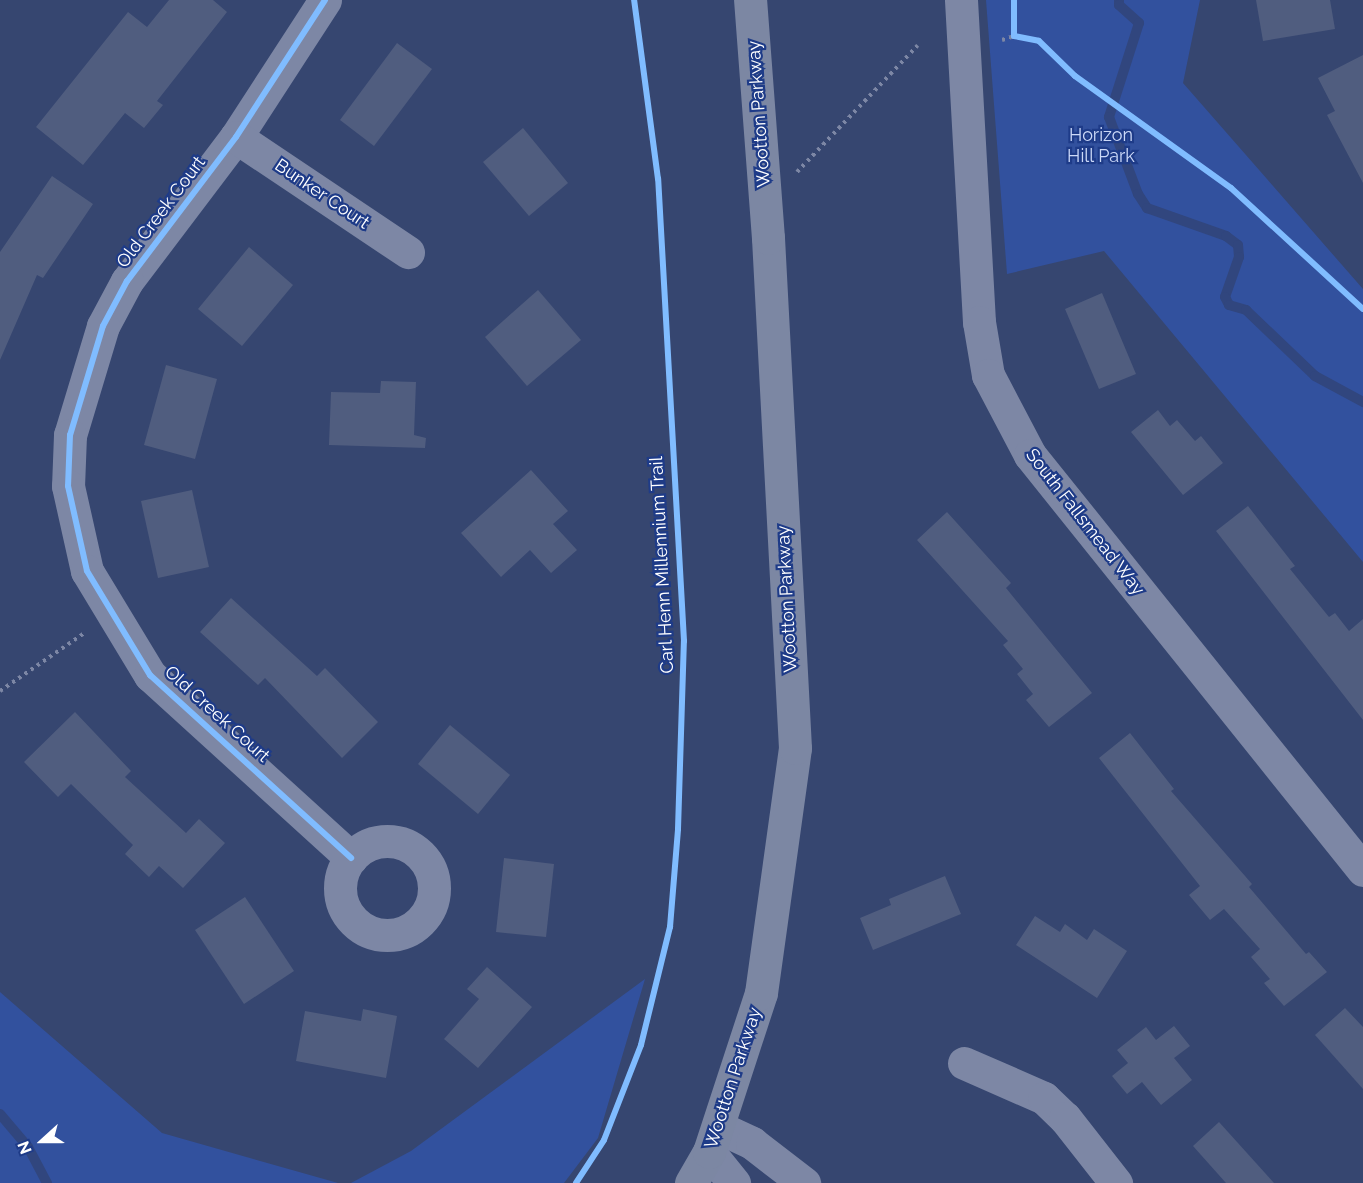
<!DOCTYPE html>
<html>
<head>
<meta charset="utf-8">
<style>
	body { margin:0 }
	#map { position:relative; width:1363px; height:1183px; overflow:hidden; background:#364670; font-family:Raleway,sans-serif }
	div>[style] { position:absolute }
	.green>* { inset:0; background:#32519e }
	.stream>* { height:10px; margin:-5px; padding:0 5px; transform-origin:5px; border-radius:5px; background:#31467e }
	.building>* { inset:0; background:#505d7f }
	.path>* { height:4px; margin-top:-2px; transform-origin:0; background:repeating-linear-gradient(90deg,#7d87a5 0 3px,transparent 0 7.5px) }
	.minor>* { height:33px; margin:-16.5px; padding:0 16.5px; transform-origin:16.5px; border-radius:16.5px; background:#7d87a5 }
	.minor>.ring { margin:-16.5px; padding:0; box-sizing:content-box; background:none; border:33px solid #7d87a5; border-radius:50% }
	.major>* { height:33px; margin:-16.5px; padding:0 16.5px; transform-origin:16.5px; border-radius:16.5px; background:#7c87a3 }
	.cycleway>* { height:6px; margin:-3px; padding:0 3px; transform-origin:3px; border-radius:3px; background:#80bcff }
	span { translate:-50% -50%; white-space:nowrap; text-align:center; line-height:1.15; -webkit-text-stroke:4.5px #1e3b88; paint-order:stroke }
	.street-label { font-size:18px; color:#fff }
	.park-label { font-size:18px; color:#ccd9f8 }
	.north { position:absolute; left:12px; top:1111px; width:60px; height:60px; -webkit-text-stroke:4px #1e3b88; paint-order:stroke; rotate:249deg; font-size:16px; font-weight:700; line-height:24px; text-align:center; color:#fff }
	.north::after { content:''; display:block; margin:auto; width:21px; height:27px; background:#fff; clip-path:polygon(50% 0,100% 100%,50% 72%,0 100%) }
</style>
</head>
<body>
<div id="map">
	<div class="green">
		<i style="clip-path:polygon(986px 0,1200px 0,1183px 83px,1363px 289px,1363px 562px,1104px 251px,1007px 274px)"></i>
		<i style="clip-path:polygon(645px 979px,598px 1138px,564px 1183px,351px 1183px,411px 1151px)"></i>
		<i style="clip-path:polygon(0 992px,162px 1133px,338px 1183px,0 1183px)"></i>
	</div>
	<div class="stream">
		<i style="left:1119px;top:0;width:5px;rotate:90deg"></i>
		<i style="left:1119px;top:5px;width:27px;rotate:42deg"></i>
		<i style="left:1139px;top:23px;width:99px;rotate:107.7deg"></i>
		<i style="left:1109px;top:117px;width:82px;rotate:69.4deg"></i>
		<i style="left:1138px;top:194px;width:17px;rotate:57deg"></i>
		<i style="left:1147px;top:208px;width:84px;rotate:19.5deg"></i>
		<i style="left:1226px;top:236px;width:15px;rotate:37deg"></i>
		<i style="left:1238px;top:245px;width:12px;rotate:85deg"></i>
		<i style="left:1239px;top:257px;width:42px;rotate:109.3deg"></i>
		<i style="left:1225px;top:297px;width:9px;rotate:63deg"></i>
		<i style="left:1229px;top:305px;width:18px;rotate:16deg"></i>
		<i style="left:1246px;top:310px;width:95px;rotate:43.7deg"></i>
		<i style="left:1315px;top:376px;width:55px;rotate:28.4deg"></i>
		<i style="left:0;top:1114px;width:43px;rotate:49.7deg"></i>
		<i style="left:28px;top:1147px;width:41px;rotate:62.2deg"></i>
	</div>
	<div class="building">
		<i style="clip-path:polygon(169px 0,213px 0,227px 12px,157px 101px,163px 105px,144px 128px,125px 113px,83px 165px,36px 127px,128px 12px,147px 27px)"></i>
		<i style="clip-path:polygon(1256px 0,1330px 0,1335px 29px,1263px 41px)"></i>
		<i style="clip-path:polygon(397px 43px,432px 69px,374px 146px,340px 120px)"></i>
		<i style="clip-path:polygon(1363px 55px,1363px 183px,1327px 115px,1335px 111px,1318px 78px)"></i>
		<i style="clip-path:polygon(523px 128px,568px 183px,529px 216px,483px 162px)"></i>
		<i style="clip-path:polygon(52px 176px,93px 204px,43px 278px,37px 275px,0 360px,0 252px)"></i>
		<i style="clip-path:polygon(249px 247px,293px 285px,242px 346px,198px 309px)"></i>
		<i style="clip-path:polygon(538px 290px,581px 340px,527px 386px,485px 337px)"></i>
		<i style="clip-path:polygon(1102px 293px,1136px 374px,1099px 389px,1065px 309px)"></i>
		<i style="clip-path:polygon(166px 365px,217px 379px,195px 459px,144px 445px)"></i>
		<i style="clip-path:polygon(381px 381px,416px 382px,414px 435px,426px 438px,425px 448px,329px 445px,331px 392px,380px 393px)"></i>
		<i style="clip-path:polygon(1158px 410px,1170px 426px,1177px 420px,1195px 441px,1201px 436px,1223px 463px,1183px 495px,1131px 432px)"></i>
		<i style="clip-path:polygon(531px 470px,568px 511px,553px 524px,577px 550px,551px 573px,530px 550px,501px 577px,461px 533px)"></i>
		<i style="clip-path:polygon(192px 490px,209px 567px,158px 578px,141px 501px)"></i>
		<i style="clip-path:polygon(1248px 506px,1295px 566px,1290px 569px,1329px 617px,1335px 613px,1349px 631px,1363px 619px,1363px 720px,1216px 531px)"></i>
		<i style="clip-path:polygon(947px 512px,1011px 583px,1006px 588px,1092px 693px,1049px 727px,1026px 700px,1033px 694px,1017px 674px,1023px 669px,1003px 645px,1008px 641px,917px 540px)"></i>
		<i style="clip-path:polygon(231px 598px,317px 676px,325px 668px,378px 722px,342px 758px,265px 678px,258px 685px,200px 632px)"></i>
		<i style="clip-path:polygon(75px 712px,131px 771px,125px 777px,186px 833px,199px 819px,225px 843px,183px 888px,159px 866px,149px 877px,125px 854px,133px 845px,71px 784px,58px 797px,24px 762px)"></i>
		<i style="clip-path:polygon(450px 725px,510px 775px,478px 814px,418px 764px)"></i>
		<i style="clip-path:polygon(1130px 733px,1174px 789px,1171px 791px,1252px 884px,1249px 887px,1306px 954px,1309px 952px,1327px 972px,1284px 1006px,1264px 983px,1270px 979px,1251px 957px,1260px 949px,1224px 909px,1210px 920px,1189px 895px,1200px 886px,1099px 758px)"></i>
		<i style="clip-path:polygon(504px 858px,554px 864px,546px 937px,496px 932px)"></i>
		<i style="clip-path:polygon(945px 876px,961px 914px,873px 950px,860px 918px,891px 905px,889px 899px)"></i>
		<i style="clip-path:polygon(245px 897px,294px 971px,244px 1004px,195px 930px)"></i>
		<i style="clip-path:polygon(1035px 916px,1060px 932px,1065px 924px,1087px 940px,1094px 929px,1127px 951px,1097px 998px,1016px 945px)"></i>
		<i style="clip-path:polygon(487px 967px,532px 1007px,478px 1068px,444px 1039px,479px 999px,467px 989px)"></i>
		<i style="clip-path:polygon(1345px 1008px,1363px 1027px,1363px 1089px,1315px 1035px)"></i>
		<i style="clip-path:polygon(363px 1009px,397px 1016px,386px 1078px,296px 1061px,305px 1011px,361px 1021px)"></i>
		<i style="clip-path:polygon(1174px 1026px,1190px 1046px,1174px 1058px,1192px 1080px,1161px 1105px,1142px 1082px,1127px 1094px,1112px 1076px,1128px 1063px,1117px 1050px,1146px 1027px,1156px 1040px)"></i>
		<i style="clip-path:polygon(1219px 1122px,1274px 1183px,1226px 1183px,1193px 1146px)"></i>
	</div>
	<div class="path">
		<i style="left:1002px;top:40px;width:13px;rotate:-18deg"></i>
		<i style="left:797px;top:172px;width:175px;rotate:-46.4deg"></i>
		<i style="left:0;top:691px;width:104px;rotate:-34.5deg"></i>
	</div>
	<div class="minor">
		<i style="left:325px;top:0;width:163px;rotate:123deg"></i>
		<i style="left:236px;top:137px;width:181px;rotate:127.1deg"></i>
		<i style="left:127px;top:281px;width:51px;rotate:118.1deg"></i>
		<i style="left:103px;top:326px;width:114px;rotate:106.8deg"></i>
		<i style="left:70px;top:435px;width:51px;rotate:92.2deg"></i>
		<i style="left:68px;top:486px;width:87px;rotate:77.4deg"></i>
		<i style="left:87px;top:571px;width:122px;rotate:58.8deg"></i>
		<i style="left:150px;top:675px;width:272px;rotate:42.3deg"></i>
		<i style="left:961px;top:0;width:323px;rotate:86.8deg"></i>
		<i style="left:979px;top:322px;width:54px;rotate:80.4deg"></i>
		<i style="left:988px;top:375px;width:90px;rotate:62.3deg"></i>
		<i style="left:1030px;top:455px;width:532px;rotate:51.26deg"></i>
		<i style="left:236px;top:137px;width:207px;rotate:33.8deg"></i>
		<i class="ring" style="left:340px;top:841px;width:61px;height:61px"></i>
		<i style="left:964px;top:1063px;width:87px;rotate:23.6deg"></i>
		<i style="left:1044px;top:1098px;width:29px;rotate:44deg"></i>
		<i style="left:1065px;top:1118px;width:83px;rotate:51.9deg"></i>
		<i style="left:718px;top:1127px;width:38px;rotate:25deg"></i>
		<i style="left:752px;top:1143px;width:66px;rotate:37.6deg"></i>
		<i style="left:709px;top:1152px;width:40px;rotate:51deg"></i>
	</div>
	<div class="major">
		<i style="left:691px;top:1183px;width:36px;rotate:-60deg"></i>
		<i style="left:709px;top:1152px;width:167px;rotate:-71.9deg"></i>
		<i style="left:761px;top:993px;width:247px;rotate:-82.1deg"></i>
		<i style="left:795px;top:748px;width:511px;rotate:-93.03deg"></i>
		<i style="left:768px;top:238px;width:239px;rotate:-94.3deg"></i>
	</div>
	<div class="cycleway">
		<i style="left:325px;top:0;width:163px;rotate:123deg"></i>
		<i style="left:236px;top:137px;width:181px;rotate:127.1deg"></i>
		<i style="left:127px;top:281px;width:51px;rotate:118.1deg"></i>
		<i style="left:103px;top:326px;width:114px;rotate:106.8deg"></i>
		<i style="left:70px;top:435px;width:51px;rotate:92.2deg"></i>
		<i style="left:68px;top:486px;width:87px;rotate:77.4deg"></i>
		<i style="left:87px;top:571px;width:122px;rotate:58.8deg"></i>
		<i style="left:150px;top:675px;width:272px;rotate:42.3deg"></i>
		<i style="left:1014px;top:0;width:36px;rotate:90deg"></i>
		<i style="left:1014px;top:36px;width:25px;rotate:11deg"></i>
		<i style="left:1039px;top:41px;width:50px;rotate:44.2deg"></i>
		<i style="left:1075px;top:76px;width:192px;rotate:35.7deg"></i>
		<i style="left:1231px;top:188px;width:179px;rotate:42.5deg"></i>
		<i style="left:576px;top:1183px;width:51px;rotate:-56.9deg"></i>
		<i style="left:604px;top:1140px;width:102px;rotate:-68.7deg"></i>
		<i style="left:641px;top:1045px;width:122px;rotate:-76.2deg"></i>
		<i style="left:670px;top:927px;width:98px;rotate:-85.3deg"></i>
		<i style="left:678px;top:829px;width:188px;rotate:-88.2deg"></i>
		<i style="left:684px;top:641px;width:463px;rotate:-93.2deg"></i>
		<i style="left:658px;top:179px;width:181px;rotate:-97.6deg"></i>
	</div>
	<div class="street-label">
		<span style="left:759px;top:114px;rotate:-94deg">Wootton Parkway</span>
		<span style="left:322px;top:194px;rotate:34deg">Bunker Court</span>
		<span style="left:161px;top:212px;rotate:-53deg">Old Creek Court</span>
		<span style="left:1085px;top:522px;rotate:52deg">South Fallsmead Way</span>
		<span style="left:662px;top:565px;rotate:-93deg">Carl Henn Millennium Trail</span>
		<span style="left:787px;top:599px;rotate:-93deg">Wootton Parkway</span>
		<span style="left:217px;top:714px;rotate:42deg">Old Creek Court</span>
		<span style="left:733px;top:1078px;rotate:-72deg">Wootton Parkway</span>
	</div>
	<div class="park-label">
		<span style="left:1101px;top:146px">Horizon<br>Hill Park</span>
	</div>
	<div class="north">N</div>
</div>
</body>
</html>
